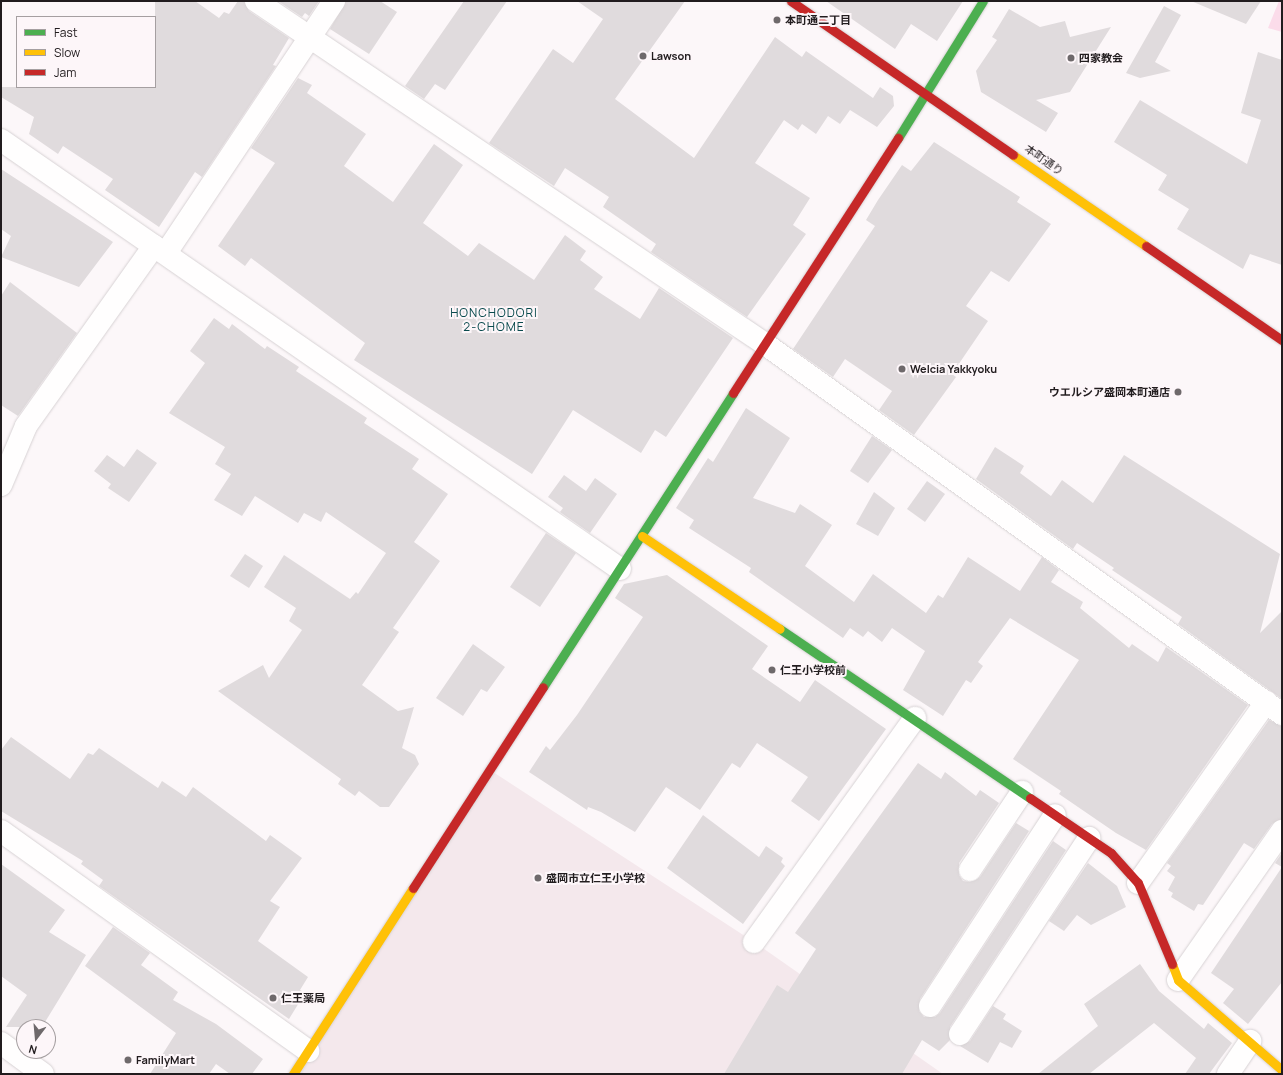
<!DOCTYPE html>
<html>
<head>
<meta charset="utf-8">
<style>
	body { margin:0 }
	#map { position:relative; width:1283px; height:1075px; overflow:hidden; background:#fcf7f9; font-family:Manrope,"Noto Sans JP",sans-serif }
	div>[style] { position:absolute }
	.built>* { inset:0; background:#f4e8ec }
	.green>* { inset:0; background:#fbdcea }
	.building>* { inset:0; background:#e0dbdd }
	.roads { filter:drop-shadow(0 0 1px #d7d2d4) drop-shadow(0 0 1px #d7d2d4) }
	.street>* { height:22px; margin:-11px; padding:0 11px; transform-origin:11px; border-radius:11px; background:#fffefe }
	.fast>* { height:9px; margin:-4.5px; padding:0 4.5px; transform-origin:4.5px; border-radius:4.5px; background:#4caf50 }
	.slow>* { height:9px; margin:-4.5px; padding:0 4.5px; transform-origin:4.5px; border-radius:4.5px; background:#ffc107 }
	.jam>* { height:9px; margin:-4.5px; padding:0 4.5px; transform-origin:4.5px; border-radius:4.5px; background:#c62828 }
	.dots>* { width:11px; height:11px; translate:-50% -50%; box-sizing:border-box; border:2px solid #fdf6f9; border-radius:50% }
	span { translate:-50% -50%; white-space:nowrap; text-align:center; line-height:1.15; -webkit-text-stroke:4px #fdf6f9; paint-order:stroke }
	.poi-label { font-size:11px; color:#211c1e; font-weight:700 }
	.left { translate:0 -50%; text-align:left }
	.right { translate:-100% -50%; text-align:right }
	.street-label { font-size:11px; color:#211c1e }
	.neighbourhood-label { font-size:12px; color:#094a4d; letter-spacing:1px }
	.frame { position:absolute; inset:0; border:2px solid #211c1e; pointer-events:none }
	.legend { position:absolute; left:16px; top:16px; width:140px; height:72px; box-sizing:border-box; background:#fdf6f9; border:1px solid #a59fa1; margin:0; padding:5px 7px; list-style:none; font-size:12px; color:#211c1e }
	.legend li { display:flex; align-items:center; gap:8px; height:20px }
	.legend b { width:20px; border:1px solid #a59fa1 }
	.north { position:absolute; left:16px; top:1019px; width:40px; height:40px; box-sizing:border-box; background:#fdf6f9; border:1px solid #a59fa1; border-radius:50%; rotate:196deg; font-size:11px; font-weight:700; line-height:16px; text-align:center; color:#211c1e }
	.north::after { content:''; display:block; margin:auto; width:14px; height:18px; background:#6e696b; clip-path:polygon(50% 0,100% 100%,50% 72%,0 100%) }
</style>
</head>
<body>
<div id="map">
	<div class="built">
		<i style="clip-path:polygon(490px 770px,754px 942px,943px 1074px,293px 1074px)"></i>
	</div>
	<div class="green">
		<i style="clip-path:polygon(1279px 1px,1282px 1px,1282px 32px,1268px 28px)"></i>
	</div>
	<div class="building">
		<i style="clip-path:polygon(155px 1px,195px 1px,219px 18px,224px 12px,229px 14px,238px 1px,244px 1px,249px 11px,289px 38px,273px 65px,276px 66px,202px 177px,195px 172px,159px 227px,105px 190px,113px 179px,63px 146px,58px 154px,29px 134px,34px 117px,1px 97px,1px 87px,155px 87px)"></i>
		<i style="clip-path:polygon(278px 1px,319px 1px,309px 16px,305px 13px,302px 17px)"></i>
		<i style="clip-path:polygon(346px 1px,380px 1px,397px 12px,369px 54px,330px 29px)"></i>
		<i style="clip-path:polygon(464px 1px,507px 1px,445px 90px,435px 84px,424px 99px,405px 86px)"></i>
		<i style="clip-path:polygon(577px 1px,685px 1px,615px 99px,694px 158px,775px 37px,802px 57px,806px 51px,873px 98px,880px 87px,893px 96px,894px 106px,877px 127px,850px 110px,840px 124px,828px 116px,816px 134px,802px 124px,798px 130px,784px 120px,755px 163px,810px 198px,793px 225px,806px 234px,747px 317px,651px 252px,656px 244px,603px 207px,609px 197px,565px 168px,554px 186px,489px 143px,553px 49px,573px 63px,603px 19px)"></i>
		<i style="clip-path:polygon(826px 1px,963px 1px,937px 41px,911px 24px,895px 49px)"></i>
		<i style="clip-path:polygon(1191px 1px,1261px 1px,1246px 24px)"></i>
		<i style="clip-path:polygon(1164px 6px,1181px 15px,1155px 62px,1171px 71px,1140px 78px,1126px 73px)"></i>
		<i style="clip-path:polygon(1009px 9px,1040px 27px,1065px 21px,1070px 37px,1111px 27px,1070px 92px,1036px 100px,1058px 113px,1046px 132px,981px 92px,976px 71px,997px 40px,992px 37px)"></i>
		<i style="clip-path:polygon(1258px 52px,1282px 60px,1282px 265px,1250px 254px,1243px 269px,1177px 229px,1189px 209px,1158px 190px,1167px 175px,1114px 142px,1140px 100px,1247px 164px,1261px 120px,1241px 113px)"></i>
		<i style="clip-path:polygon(298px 78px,312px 85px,307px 93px,366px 134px,344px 166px,393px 202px,434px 144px,463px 165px,423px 223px,468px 256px,479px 243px,534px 280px,565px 235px,586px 251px,580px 260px,603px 277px,594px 289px,640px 319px,659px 288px,733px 338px,666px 437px,655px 430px,641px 453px,573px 410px,532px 474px,354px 360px,365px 343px,251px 258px,245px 266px,218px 246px,275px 163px,251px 148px)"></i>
		<i style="clip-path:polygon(934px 142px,1020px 197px,1017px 202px,1051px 224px,1009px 282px,991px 271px,966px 306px,988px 321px,952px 374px,956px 377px,914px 435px,879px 410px,892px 391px,845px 359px,833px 377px,793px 349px,875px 226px,866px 220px,878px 200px,902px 165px,911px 171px)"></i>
		<i style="clip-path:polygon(1px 169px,113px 242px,79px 287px,1px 257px,11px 236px,1px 229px)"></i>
		<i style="clip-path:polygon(10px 282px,77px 333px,18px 416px,1px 405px,1px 296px)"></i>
		<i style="clip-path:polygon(214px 318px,229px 329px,232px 324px,265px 349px,267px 346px,299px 367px,296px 371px,367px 418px,364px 423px,419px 459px,412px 469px,448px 494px,414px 542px,440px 561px,393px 628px,399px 632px,362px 685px,398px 711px,414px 707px,402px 748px,415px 755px,419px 764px,389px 807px,380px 807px,359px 791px,355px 796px,338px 784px,341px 779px,218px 691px,263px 665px,269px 678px,302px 630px,289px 621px,296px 608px,264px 587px,284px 555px,350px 599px,356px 592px,358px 594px,386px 553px,326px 512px,321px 522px,304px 513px,298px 523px,255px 496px,242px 516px,214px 500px,231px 474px,215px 464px,225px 447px,169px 413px,205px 363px,190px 351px)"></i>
		<i style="clip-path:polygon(746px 408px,790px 438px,753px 498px,795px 513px,800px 504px,832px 525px,805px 566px,854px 602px,873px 574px,926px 613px,938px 595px,943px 598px,968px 557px,1020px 591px,1042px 557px,1059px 570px,1051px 582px,1083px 602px,1080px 608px,1129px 648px,1132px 644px,1158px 662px,1166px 647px,1248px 705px,1146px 850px,1116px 833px,1059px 794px,1061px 791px,1013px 759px,1079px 660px,1010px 618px,978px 662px,983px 666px,971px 683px,966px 680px,943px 716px,903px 690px,925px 651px,892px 628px,882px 642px,868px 631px,863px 637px,850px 628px,843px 638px,749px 572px,751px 568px,689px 528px,694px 520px,676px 508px,708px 458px,713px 462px)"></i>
		<i style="clip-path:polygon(872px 436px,892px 450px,868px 483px,850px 471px)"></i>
		<i style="clip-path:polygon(995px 447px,1024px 466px,1020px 473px,1051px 496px,1062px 480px,1093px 503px,1124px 455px,1280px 554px,1260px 633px,1282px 611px,1282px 699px,1178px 624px,1182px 617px,1112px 570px,1114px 568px,1077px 543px,1073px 549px,976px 479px)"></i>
		<i style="clip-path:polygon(137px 449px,157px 463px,129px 502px,108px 488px,111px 484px,94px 471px,107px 455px,124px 467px)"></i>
		<i style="clip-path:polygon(564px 475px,586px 491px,595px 478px,617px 494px,590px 533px,560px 512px,563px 508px,548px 497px)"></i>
		<i style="clip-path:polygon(927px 481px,945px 494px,925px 522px,907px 509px)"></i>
		<i style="clip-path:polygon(874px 492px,895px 508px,878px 536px,856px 524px)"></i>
		<i style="clip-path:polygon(546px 533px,576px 553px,540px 607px,510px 587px)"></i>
		<i style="clip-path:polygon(245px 554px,263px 566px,249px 588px,230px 576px)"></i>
		<i style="clip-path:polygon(667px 575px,768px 646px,752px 669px,800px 702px,815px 680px,886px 729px,819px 821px,791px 801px,808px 777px,757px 743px,740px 768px,732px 763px,700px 810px,666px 787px,635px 832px,601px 812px,588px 807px,587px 810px,529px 772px,546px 746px,550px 750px,577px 715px,643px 617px,615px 598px,624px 584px)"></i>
		<i style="clip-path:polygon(473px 644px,505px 667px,487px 692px,481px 689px,463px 716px,436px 698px)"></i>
		<i style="clip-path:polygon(1269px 720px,1282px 726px,1282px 819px,1272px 824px,1254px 849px,1244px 843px,1203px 905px,1198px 904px,1194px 911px,1171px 897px,1173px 893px,1168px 890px,1175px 877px,1167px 871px,1171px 866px,1167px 863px)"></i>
		<i style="clip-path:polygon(11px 737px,70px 779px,88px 753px,93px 755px,99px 748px,158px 788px,162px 781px,186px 797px,193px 787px,266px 841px,270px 835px,302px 858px,270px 901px,280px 907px,258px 941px,308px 977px,300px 990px,305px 993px,289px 1019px,99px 886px,103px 880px,81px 864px,83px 861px,1px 811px,1px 750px)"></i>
		<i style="clip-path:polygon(918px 763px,941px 779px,945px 772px,976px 796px,980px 790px,999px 803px,959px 863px,959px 875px,963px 881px,970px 882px,980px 877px,1016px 823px,1029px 831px,920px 999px,919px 1011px,924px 1017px,935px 1017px,940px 1013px,1053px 841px,1066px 850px,950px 1027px,950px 1040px,939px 1051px,922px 1040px,902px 1074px,724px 1074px,777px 985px,788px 992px,816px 949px,795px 933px)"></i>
		<i style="clip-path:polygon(703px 815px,759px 857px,766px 846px,783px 858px,781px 862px,785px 866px,743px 924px,667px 868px)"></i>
		<i style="clip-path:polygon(1282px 853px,1282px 982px,1248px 1024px,1223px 1003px,1234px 989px,1211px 973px,1282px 867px,1275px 863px)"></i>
		<i style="clip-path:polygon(1088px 863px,1117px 886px,1126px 907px,1091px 925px,1077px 915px,1064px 931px,1049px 921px)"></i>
		<i style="clip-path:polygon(1px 864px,65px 910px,49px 932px,86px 955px,42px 1027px,6px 1027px,27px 995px,1px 976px)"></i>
		<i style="clip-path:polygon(113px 927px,150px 953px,141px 965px,178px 992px,173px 1000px,216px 1024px,263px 1059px,252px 1074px,230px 1074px,216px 1064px,209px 1074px,150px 1074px,176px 1033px,85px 966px)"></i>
		<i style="clip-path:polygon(1140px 964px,1159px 991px,1204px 1029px,1208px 1023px,1232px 1043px,1209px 1074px,1185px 1074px,1196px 1058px,1154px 1023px,1089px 1074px,1038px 1074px,1098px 1026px,1084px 1004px)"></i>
		<i style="clip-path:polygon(993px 1006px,1006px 1014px,1003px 1019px,1022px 1031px,1012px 1048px,1000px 1042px,988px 1063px,960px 1046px,970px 1041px)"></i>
	</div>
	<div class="roads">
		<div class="street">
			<i style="left:256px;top:1px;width:614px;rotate:33.97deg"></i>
			<i style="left:765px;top:344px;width:636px;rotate:35.59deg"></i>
			<i style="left:1px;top:140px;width:753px;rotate:34.72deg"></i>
			<i style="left:166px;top:253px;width:303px;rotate:-56.3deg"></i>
			<i style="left:1px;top:485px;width:64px;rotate:-67deg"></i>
			<i style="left:26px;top:426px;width:221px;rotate:-54.6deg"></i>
			<i style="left:1px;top:831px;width:378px;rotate:35.6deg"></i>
			<i style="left:970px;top:870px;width:94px;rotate:-56.3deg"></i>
			<i style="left:1138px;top:883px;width:222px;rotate:-54.7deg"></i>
			<i style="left:754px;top:942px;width:276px;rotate:-54.3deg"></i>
			<i style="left:1178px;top:980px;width:182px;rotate:-55.1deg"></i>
			<i style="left:930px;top:1006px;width:228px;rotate:-56.8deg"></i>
			<i style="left:960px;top:1034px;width:235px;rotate:-56.6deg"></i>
			<i style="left:1px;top:1043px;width:52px;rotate:36.4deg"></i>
			<i style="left:1228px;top:1074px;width:40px;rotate:-56deg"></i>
		</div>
		<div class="fast">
			<i style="left:898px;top:138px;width:161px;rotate:-58.2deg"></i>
			<i style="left:780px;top:629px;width:302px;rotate:34.1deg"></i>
			<i style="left:543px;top:687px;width:350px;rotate:-57.1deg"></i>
		</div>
		<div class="slow">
			<i style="left:1013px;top:155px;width:161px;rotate:34.4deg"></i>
			<i style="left:642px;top:536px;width:166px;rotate:34deg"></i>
			<i style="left:1172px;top:964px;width:17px;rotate:69deg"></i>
			<i style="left:1178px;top:980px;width:138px;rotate:40.9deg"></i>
			<i style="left:293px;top:1074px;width:221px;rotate:-57.2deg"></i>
		</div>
		<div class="jam">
			<i style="left:791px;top:1px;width:270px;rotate:34.7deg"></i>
			<i style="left:1146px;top:246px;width:165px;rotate:34.7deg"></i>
			<i style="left:733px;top:393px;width:304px;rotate:-57.1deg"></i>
			<i style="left:1030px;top:798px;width:98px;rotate:34.2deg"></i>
			<i style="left:1111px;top:853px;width:40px;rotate:48deg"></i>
			<i style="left:1138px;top:883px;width:88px;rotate:67.2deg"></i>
			<i style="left:413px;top:888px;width:239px;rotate:-57.1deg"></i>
		</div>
	</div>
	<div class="dots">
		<i style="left:777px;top:20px;background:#6e696b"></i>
		<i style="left:643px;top:56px;background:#6e696b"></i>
		<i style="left:1071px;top:58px;background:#6e696b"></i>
		<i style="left:902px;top:369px;background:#6e696b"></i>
		<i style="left:1178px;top:392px;background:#6e696b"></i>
		<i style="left:772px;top:670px;background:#6e696b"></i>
		<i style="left:538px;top:878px;background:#6e696b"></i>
		<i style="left:273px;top:998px;background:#6e696b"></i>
		<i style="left:128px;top:1060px;background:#6e696b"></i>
	</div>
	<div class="poi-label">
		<span class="left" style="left:785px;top:20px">本町通二丁目</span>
		<span class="left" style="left:651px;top:56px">Lawson</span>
		<span class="left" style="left:1079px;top:58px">四家教会</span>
		<span class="left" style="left:910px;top:369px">Welcia Yakkyoku</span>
		<span class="right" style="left:1170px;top:392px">ウエルシア盛岡本町通店</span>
		<span class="left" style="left:780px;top:670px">仁王小学校前</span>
		<span class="left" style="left:546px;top:878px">盛岡市立仁王小学校</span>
		<span class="left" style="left:281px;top:998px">仁王薬局</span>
		<span class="left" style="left:136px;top:1060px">FamilyMart</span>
	</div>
	<div class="street-label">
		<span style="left:1044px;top:160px;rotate:35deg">本町通り</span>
	</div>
	<div class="neighbourhood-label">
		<span style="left:494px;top:320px">HONCHODORI<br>2-CHOME</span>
	</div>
	<div class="frame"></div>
	<ul class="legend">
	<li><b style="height:5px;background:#4caf50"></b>Fast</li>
	<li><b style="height:5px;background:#ffc107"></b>Slow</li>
	<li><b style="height:5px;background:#c62828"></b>Jam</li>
	</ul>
	<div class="north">N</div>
</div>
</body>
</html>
